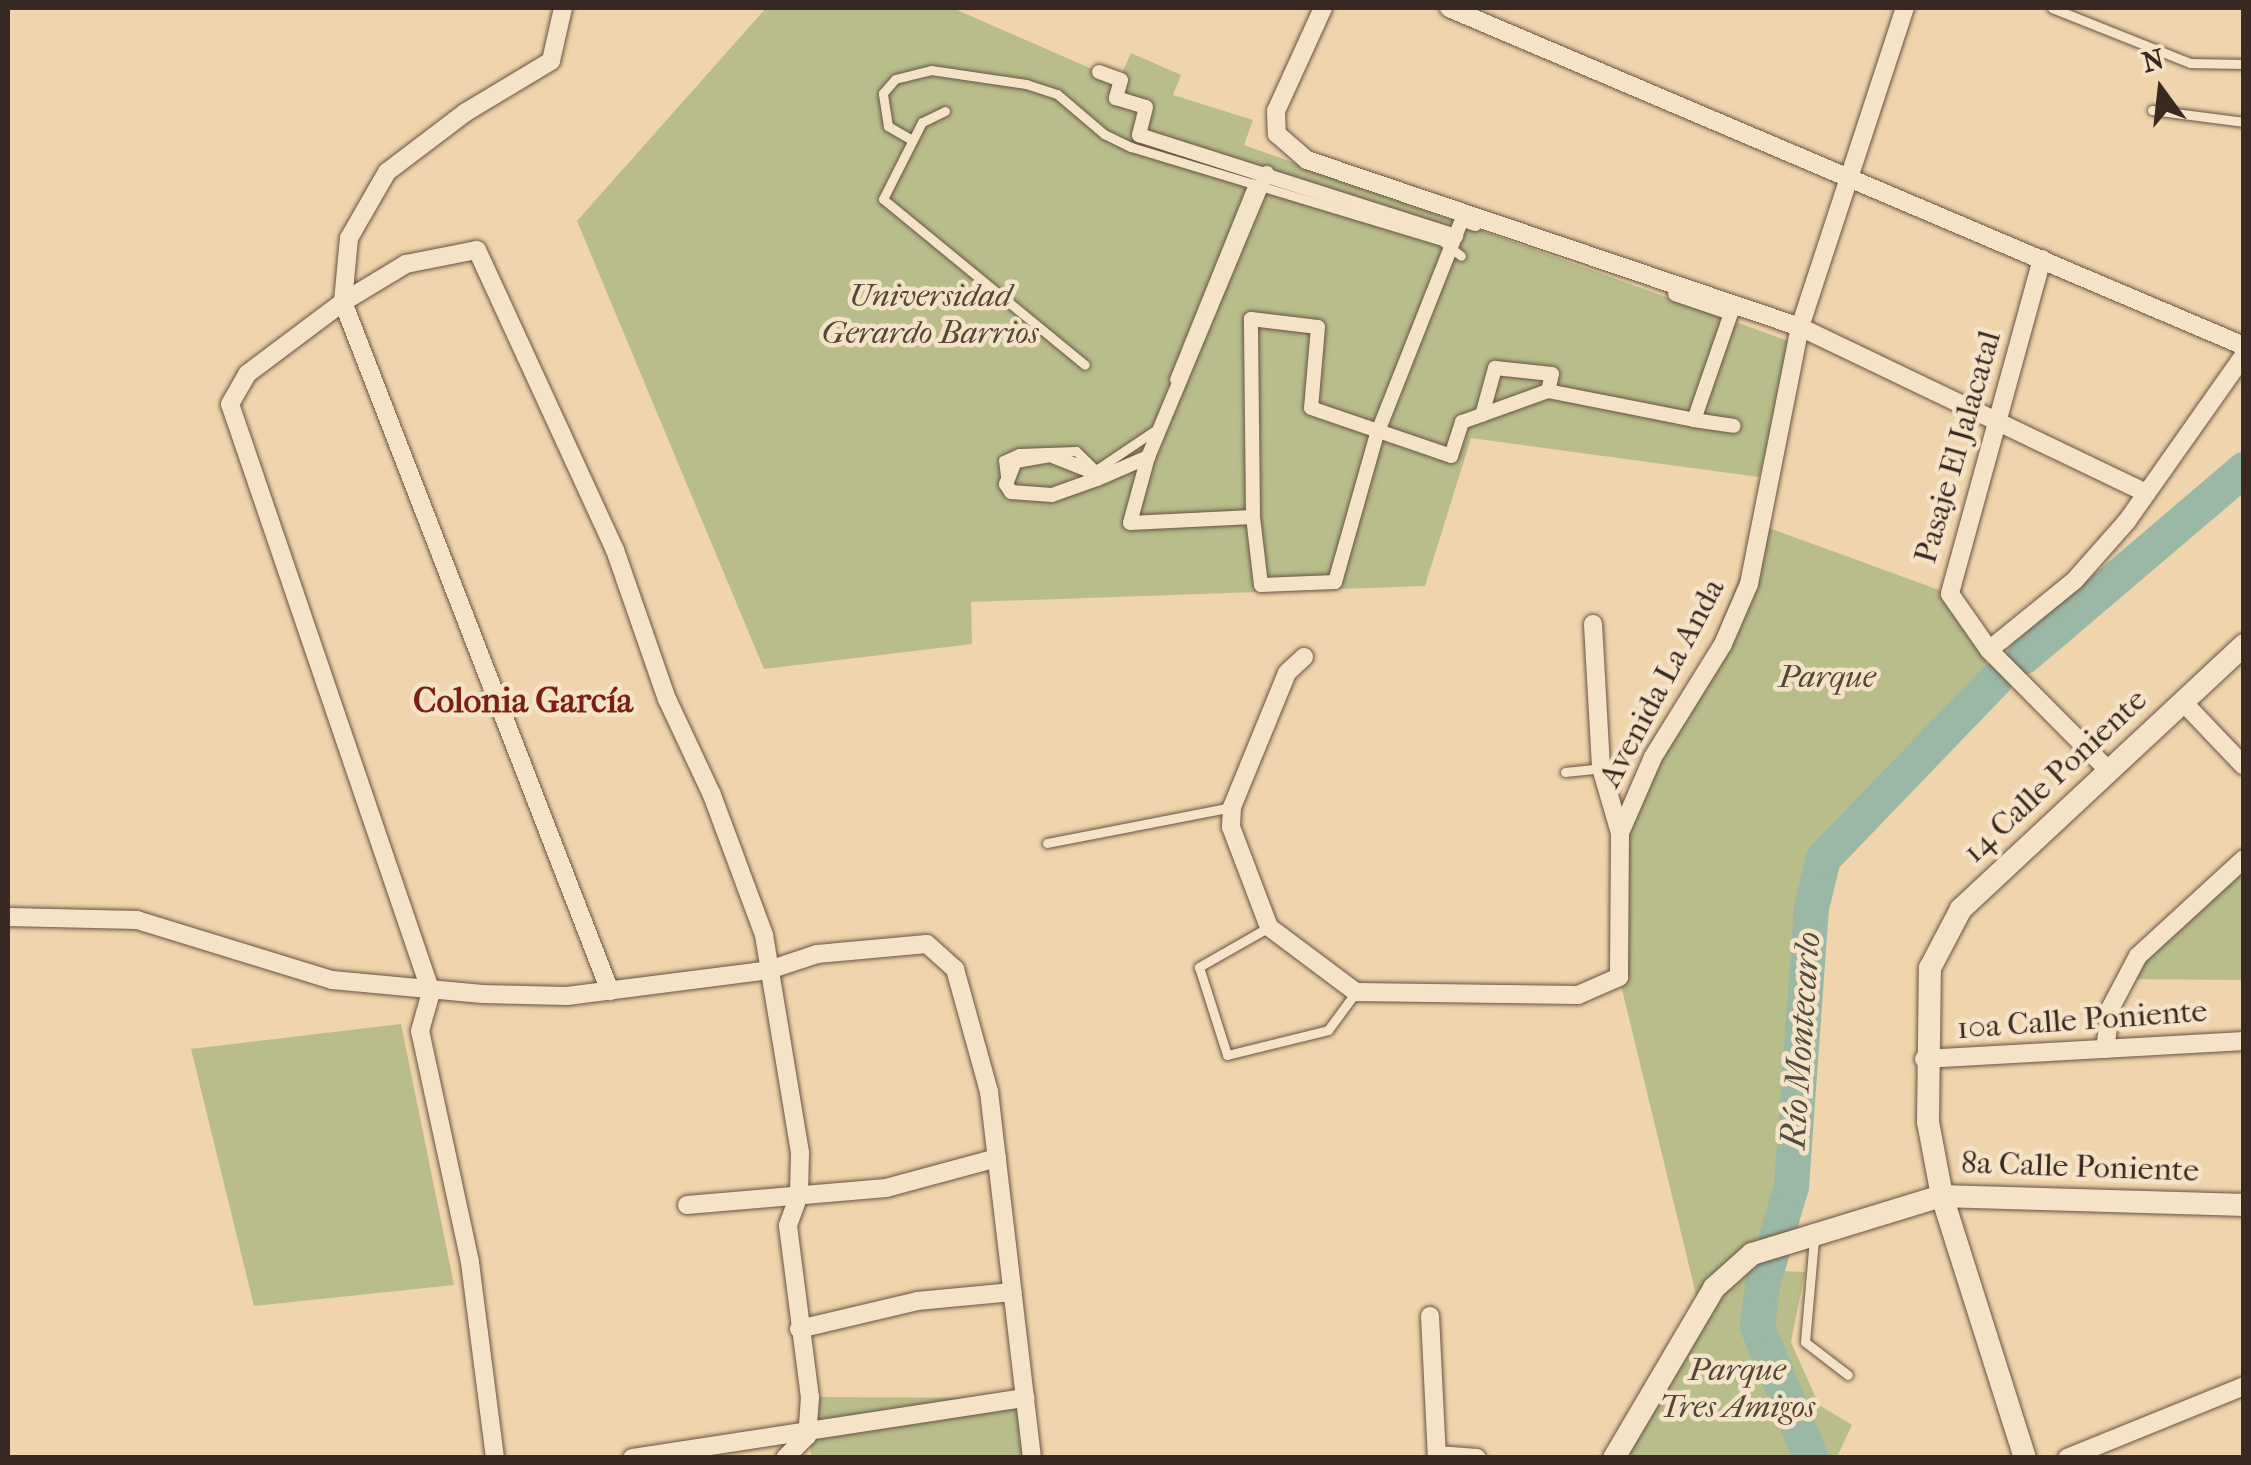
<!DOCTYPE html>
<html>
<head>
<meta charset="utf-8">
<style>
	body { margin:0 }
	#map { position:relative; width:2251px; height:1465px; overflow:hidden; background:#f0d4ab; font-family:"IM FELL French Canon",serif }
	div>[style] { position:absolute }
	.green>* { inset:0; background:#b8bd8a }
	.river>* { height:35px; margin:-17.5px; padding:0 17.5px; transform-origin:17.5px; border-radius:17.5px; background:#9bb8a6 }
	.roads { filter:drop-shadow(0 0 2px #675445) drop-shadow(0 0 2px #675445) }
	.service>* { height:9px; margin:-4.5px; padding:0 4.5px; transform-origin:4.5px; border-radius:4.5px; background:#f5e3c8 }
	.pedestrian>* { height:14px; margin:-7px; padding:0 7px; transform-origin:7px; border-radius:7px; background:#f5e3c8 }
	.minor>* { height:18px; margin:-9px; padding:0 9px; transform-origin:9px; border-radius:9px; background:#f5e3c8 }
	.tertiary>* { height:22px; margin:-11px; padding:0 11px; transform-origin:11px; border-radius:11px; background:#f5e3c8 }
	span { translate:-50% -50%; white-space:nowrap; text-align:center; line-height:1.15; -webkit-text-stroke:9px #f5e3c8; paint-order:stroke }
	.park-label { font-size:32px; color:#524738; font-style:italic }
	.street-label { font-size:32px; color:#392923 }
	.neighbourhood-label { font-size:35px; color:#7a1f14; font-weight:700 }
	.water-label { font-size:35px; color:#524d44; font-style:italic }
	.frame { position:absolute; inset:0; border:10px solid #392923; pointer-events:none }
	.north { position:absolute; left:2111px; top:40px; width:100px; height:100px; -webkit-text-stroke:8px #f5e3c8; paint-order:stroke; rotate:345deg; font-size:28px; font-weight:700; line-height:40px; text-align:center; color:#392923 }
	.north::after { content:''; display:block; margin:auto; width:35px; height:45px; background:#392923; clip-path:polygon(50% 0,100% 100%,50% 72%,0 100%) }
</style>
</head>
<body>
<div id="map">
	<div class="green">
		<i style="clip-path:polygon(766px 8px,957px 10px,1099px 72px,1121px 75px,1131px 53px,1181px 75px,1173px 95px,1253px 120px,1244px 145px,1797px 344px,1759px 477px,1471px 438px,1425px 586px,971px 602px,972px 644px,764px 669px,577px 221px)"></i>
		<i style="clip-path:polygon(1761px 525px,1950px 594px,1995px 679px,1823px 858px,1791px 1186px,1740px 1269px,1805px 1272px,1791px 1342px,1819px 1405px,1852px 1425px,1837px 1457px,1614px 1458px,1700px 1311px,1619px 977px,1629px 810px,1689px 701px)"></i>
		<i style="clip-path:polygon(2243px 862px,2243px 980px,2123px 979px)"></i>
		<i style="clip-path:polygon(401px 1024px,454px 1285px,254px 1306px,191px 1049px)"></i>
		<i style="clip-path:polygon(810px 1397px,1025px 1398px,1034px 1457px,811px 1457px)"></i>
	</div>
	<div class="river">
		<i style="left:2024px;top:656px;width:289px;rotate:-40.4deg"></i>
		<i style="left:1810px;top:1456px;width:140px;rotate:-112.2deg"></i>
		<i style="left:1757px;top:1326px;width:41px;rotate:-83deg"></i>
		<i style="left:1762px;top:1285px;width:103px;rotate:-73.7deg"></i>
		<i style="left:1791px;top:1186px;width:280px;rotate:-85.9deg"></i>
		<i style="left:1811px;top:907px;width:50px;rotate:-76.2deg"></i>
		<i style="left:1823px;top:858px;width:248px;rotate:-46.1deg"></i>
	</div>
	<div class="roads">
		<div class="service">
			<i style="left:2052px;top:8px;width:149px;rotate:21.7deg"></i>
			<i style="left:2190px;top:63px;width:54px;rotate:1.1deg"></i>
			<i style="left:2152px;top:110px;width:93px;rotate:7.4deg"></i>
			<i style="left:945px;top:111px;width:25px;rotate:154deg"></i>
			<i style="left:922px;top:122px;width:86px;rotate:116.9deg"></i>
			<i style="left:883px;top:199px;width:261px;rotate:39.4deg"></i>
			<i style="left:912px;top:140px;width:28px;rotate:-150deg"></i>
			<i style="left:888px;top:126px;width:33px;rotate:-99deg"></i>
			<i style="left:883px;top:93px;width:18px;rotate:-49deg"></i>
			<i style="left:895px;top:79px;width:37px;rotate:-14deg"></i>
			<i style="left:931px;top:70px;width:96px;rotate:8.4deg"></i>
			<i style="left:1026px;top:84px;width:33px;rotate:18deg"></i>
			<i style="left:1057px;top:94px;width:62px;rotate:40.4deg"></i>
			<i style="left:1104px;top:134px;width:30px;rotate:26deg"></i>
			<i style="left:1131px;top:147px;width:325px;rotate:16.8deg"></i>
			<i style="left:1442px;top:241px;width:24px;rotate:38deg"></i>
			<i style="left:1174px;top:379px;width:211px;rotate:-68deg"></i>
			<i style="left:1093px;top:472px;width:73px;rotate:-33.9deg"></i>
			<i style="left:1006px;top:484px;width:24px;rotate:-97deg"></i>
			<i style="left:1003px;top:460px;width:17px;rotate:-24deg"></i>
			<i style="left:1019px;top:453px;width:57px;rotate:-2deg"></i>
			<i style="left:1076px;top:451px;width:28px;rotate:44deg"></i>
			<i style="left:1565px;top:772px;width:36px;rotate:-6deg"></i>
			<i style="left:1047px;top:843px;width:188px;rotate:-11deg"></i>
			<i style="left:1269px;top:927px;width:81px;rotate:150.3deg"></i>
			<i style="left:1199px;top:967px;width:92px;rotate:72.3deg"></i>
			<i style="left:1227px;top:1055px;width:104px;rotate:-13.9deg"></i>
			<i style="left:1328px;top:1030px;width:47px;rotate:-53.6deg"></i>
			<i style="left:1814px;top:1239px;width:103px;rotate:95deg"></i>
			<i style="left:1805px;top:1342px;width:54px;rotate:37.5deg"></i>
		</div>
		<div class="pedestrian">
			<i style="left:1099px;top:72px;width:23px;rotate:20deg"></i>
			<i style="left:1121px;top:80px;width:19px;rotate:106deg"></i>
			<i style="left:1116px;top:98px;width:31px;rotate:17deg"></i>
			<i style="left:1146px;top:107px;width:29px;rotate:104deg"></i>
			<i style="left:1139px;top:135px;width:333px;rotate:17.7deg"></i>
			<i style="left:1482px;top:415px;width:49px;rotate:-74.5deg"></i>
			<i style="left:1495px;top:368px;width:57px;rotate:6deg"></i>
			<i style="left:1552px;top:374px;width:17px;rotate:103deg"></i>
			<i style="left:1694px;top:420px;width:40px;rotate:8.5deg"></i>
			<i style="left:1148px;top:457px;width:308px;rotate:-67.3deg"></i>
			<i style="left:1103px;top:476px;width:57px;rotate:-158.4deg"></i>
			<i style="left:1050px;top:455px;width:36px;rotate:170deg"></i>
			<i style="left:1015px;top:461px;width:25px;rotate:111deg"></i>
			<i style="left:1006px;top:484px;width:9px;rotate:58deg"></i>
			<i style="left:1011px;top:492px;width:41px;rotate:4.2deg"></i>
			<i style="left:1052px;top:495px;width:48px;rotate:-19.6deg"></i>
			<i style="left:1097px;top:479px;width:56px;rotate:-23.3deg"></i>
			<i style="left:1148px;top:457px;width:68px;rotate:105.3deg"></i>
			<i style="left:1130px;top:523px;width:123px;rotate:-2.8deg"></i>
			<i style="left:1253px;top:517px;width:68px;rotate:83.3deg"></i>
			<i style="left:1261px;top:585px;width:74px;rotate:-2.3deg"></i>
			<i style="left:1335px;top:582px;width:154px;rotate:-74.2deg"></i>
			<i style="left:1377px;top:434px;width:231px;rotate:-68.4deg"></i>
			<i style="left:1462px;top:219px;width:14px;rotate:21deg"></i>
			<i style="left:1253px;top:517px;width:198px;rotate:-90.6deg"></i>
			<i style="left:1251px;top:319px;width:67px;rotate:6.8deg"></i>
			<i style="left:1318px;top:327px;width:81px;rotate:94.9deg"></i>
			<i style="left:1311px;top:408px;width:148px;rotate:18.9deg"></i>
			<i style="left:1451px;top:456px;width:36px;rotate:-72deg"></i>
			<i style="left:1462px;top:422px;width:91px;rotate:-19.8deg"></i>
			<i style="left:1548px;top:391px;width:149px;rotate:11.2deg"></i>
			<i style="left:1694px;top:420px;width:113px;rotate:-70.9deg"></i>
			<i style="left:1731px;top:313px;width:59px;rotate:-161.3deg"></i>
		</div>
		<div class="minor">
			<i style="left:563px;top:8px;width:54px;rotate:102.8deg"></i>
			<i style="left:551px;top:61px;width:99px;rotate:149deg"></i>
			<i style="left:466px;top:112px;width:99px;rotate:142.8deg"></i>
			<i style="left:387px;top:172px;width:76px;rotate:119.9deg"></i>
			<i style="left:349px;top:238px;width:64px;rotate:95.4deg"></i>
			<i style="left:343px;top:302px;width:739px;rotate:68.82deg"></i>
			<i style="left:1323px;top:8px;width:113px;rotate:114.5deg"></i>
			<i style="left:1276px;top:111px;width:23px;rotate:88deg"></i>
			<i style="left:1277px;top:134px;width:40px;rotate:41deg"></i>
			<i style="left:1307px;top:160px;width:521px;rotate:18.71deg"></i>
			<i style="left:1800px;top:327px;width:384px;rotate:25.6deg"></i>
			<i style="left:1449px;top:8px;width:864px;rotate:23.03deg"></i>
			<i style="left:2042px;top:259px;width:347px;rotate:105.4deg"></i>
			<i style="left:1950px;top:594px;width:68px;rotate:55.1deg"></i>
			<i style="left:1989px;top:650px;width:170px;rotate:45.2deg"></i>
			<i style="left:1593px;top:624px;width:144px;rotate:86.8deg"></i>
			<i style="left:1601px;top:768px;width:68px;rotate:73.7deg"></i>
			<i style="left:1989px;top:650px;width:111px;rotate:-39.1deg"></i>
			<i style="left:2075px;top:580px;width:79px;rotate:-48.6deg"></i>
			<i style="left:2127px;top:521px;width:203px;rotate:-54.8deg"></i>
			<i style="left:1304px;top:657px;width:23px;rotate:137deg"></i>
			<i style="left:1287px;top:673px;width:145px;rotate:112.3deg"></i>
			<i style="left:1232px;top:807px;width:20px;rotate:93deg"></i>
			<i style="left:1231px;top:827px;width:107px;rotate:69.2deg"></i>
			<i style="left:1269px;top:927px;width:109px;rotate:36.8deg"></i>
			<i style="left:1356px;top:992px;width:222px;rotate:0.8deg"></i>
			<i style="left:1578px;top:995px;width:45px;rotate:-23.7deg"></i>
			<i style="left:1619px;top:977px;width:144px;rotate:-89.6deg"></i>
			<i style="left:1620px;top:833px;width:83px;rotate:-66.5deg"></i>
			<i style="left:1653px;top:757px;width:133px;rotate:-58.2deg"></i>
			<i style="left:1723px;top:644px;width:65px;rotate:-66.6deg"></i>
			<i style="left:1749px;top:584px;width:262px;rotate:-78.8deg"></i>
			<i style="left:1800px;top:327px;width:336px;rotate:-71.8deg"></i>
			<i style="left:2183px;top:702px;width:88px;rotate:46.4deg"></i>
			<i style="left:8px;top:917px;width:129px;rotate:1.3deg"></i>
			<i style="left:137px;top:920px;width:204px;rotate:17.1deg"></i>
			<i style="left:332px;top:980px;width:151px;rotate:5.3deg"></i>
			<i style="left:482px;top:994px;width:85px;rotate:1.3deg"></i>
			<i style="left:567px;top:996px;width:204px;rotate:-7.3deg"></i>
			<i style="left:769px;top:970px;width:51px;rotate:-18.4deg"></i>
			<i style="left:817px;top:954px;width:110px;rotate:-5.2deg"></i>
			<i style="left:927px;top:944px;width:38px;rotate:42deg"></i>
			<i style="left:955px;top:969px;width:128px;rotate:74.5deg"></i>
			<i style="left:989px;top:1092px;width:369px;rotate:83.3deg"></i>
			<i style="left:2105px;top:1049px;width:42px;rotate:-81.9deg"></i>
			<i style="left:2111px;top:1007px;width:58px;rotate:-62.1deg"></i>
			<i style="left:2138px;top:956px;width:144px;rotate:-42.5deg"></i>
			<i style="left:1924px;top:1059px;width:321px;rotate:-3.2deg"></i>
			<i style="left:687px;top:1205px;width:200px;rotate:-4.9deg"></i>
			<i style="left:886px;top:1188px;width:115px;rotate:-15.1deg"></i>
			<i style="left:1430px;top:1316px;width:142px;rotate:87.2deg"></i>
			<i style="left:799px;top:1329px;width:121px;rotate:-13.3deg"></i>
			<i style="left:917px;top:1301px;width:96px;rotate:-5.4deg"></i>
			<i style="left:1437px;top:1455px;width:40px;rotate:4.3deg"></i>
			<i style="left:495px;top:1458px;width:198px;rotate:-97.3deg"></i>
			<i style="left:470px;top:1262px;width:236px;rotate:-102.2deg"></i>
			<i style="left:420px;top:1031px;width:41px;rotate:-74.2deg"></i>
			<i style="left:431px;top:992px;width:621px;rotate:-108.87deg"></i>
			<i style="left:230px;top:404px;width:34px;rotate:-60deg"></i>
			<i style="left:247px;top:374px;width:120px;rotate:-36.9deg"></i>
			<i style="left:343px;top:302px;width:74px;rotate:-31.1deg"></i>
			<i style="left:406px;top:264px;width:72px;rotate:-11.2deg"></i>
			<i style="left:477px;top:250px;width:330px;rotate:65.3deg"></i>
			<i style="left:615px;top:550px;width:158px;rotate:70.8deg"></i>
			<i style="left:667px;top:699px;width:106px;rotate:64.9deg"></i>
			<i style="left:712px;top:795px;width:149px;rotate:69.6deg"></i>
			<i style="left:764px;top:935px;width:221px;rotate:80.6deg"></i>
			<i style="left:800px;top:1153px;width:42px;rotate:91.4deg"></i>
			<i style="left:799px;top:1195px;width:33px;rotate:110deg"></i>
			<i style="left:788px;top:1226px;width:172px;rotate:82.7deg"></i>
			<i style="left:810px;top:1397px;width:39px;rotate:94deg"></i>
			<i style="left:807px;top:1436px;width:31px;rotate:135deg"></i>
			<i style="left:632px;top:1458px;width:398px;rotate:-8.7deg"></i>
			<i style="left:2067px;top:1458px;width:191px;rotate:-22.1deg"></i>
		</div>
		<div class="tertiary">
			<i style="left:1614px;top:1458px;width:197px;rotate:-59.5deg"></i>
			<i style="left:1714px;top:1288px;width:51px;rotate:-41.8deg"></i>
			<i style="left:1752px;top:1254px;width:199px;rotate:-17deg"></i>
			<i style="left:1942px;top:1196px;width:302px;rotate:1.7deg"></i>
			<i style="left:2025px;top:1458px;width:275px;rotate:-107.6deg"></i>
			<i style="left:1942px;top:1196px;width:75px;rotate:-100.7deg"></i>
			<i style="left:1928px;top:1122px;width:154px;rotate:-89.3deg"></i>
			<i style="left:1930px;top:968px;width:67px;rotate:-62.3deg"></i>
			<i style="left:1961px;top:909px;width:387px;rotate:-43deg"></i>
		</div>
	</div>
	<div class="park-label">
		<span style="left:930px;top:315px">Universidad<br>Gerardo Barrios</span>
		<span style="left:1827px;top:677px">Parque</span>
		<span style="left:1737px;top:1389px">Parque<br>Tres Amigos</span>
	</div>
	<div class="street-label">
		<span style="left:1958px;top:447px;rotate:-74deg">Pasaje El Jalacatal</span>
		<span style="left:1662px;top:683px;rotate:-62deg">Avenida La Anda</span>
		<span style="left:2055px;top:776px;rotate:-43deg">14 Calle Poniente</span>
		<span style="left:2082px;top:1020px;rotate:-4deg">10a Calle Poniente</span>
		<span style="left:2080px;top:1167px;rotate:2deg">8a Calle Poniente</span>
	</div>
	<div class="neighbourhood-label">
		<span style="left:523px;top:701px">Colonia García</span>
	</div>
	<div class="water-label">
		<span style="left:1801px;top:1040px;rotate:-86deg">Río Montecarlo</span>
	</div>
	<div class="frame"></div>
	<div class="north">N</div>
</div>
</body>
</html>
